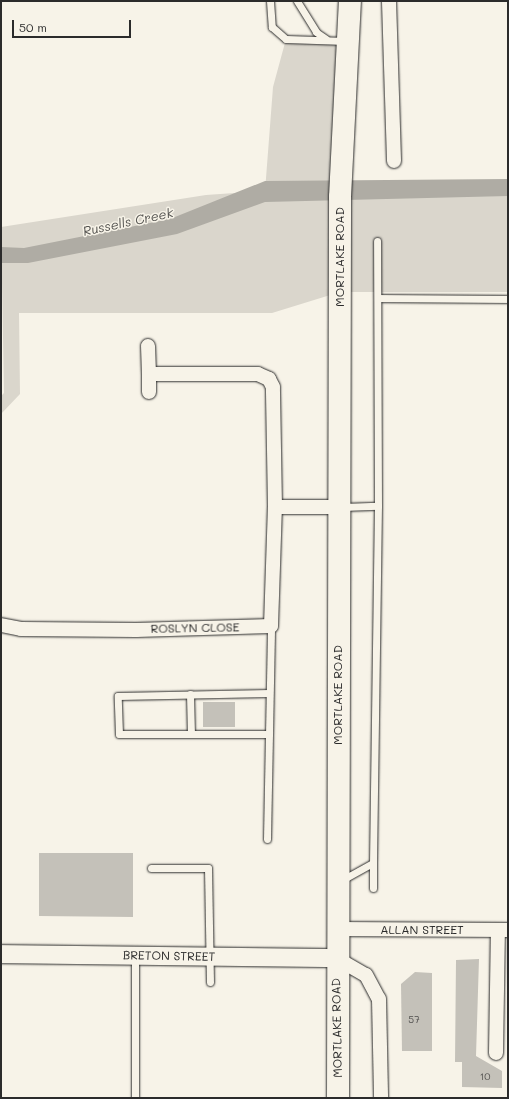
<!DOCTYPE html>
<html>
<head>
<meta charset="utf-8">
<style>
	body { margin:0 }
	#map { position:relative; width:509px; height:1099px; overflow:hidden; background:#f7f3e8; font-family:Mali,sans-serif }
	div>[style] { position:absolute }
	.green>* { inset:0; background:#dad6cc }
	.water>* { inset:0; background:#afaca4 }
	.building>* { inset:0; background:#c4c1b9 }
	.roads { filter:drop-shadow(0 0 1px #2b2b2b) drop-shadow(0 0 1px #2b2b2b) }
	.service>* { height:7px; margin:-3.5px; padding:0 3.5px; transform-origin:3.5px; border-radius:3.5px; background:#f7f3e8 }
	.minor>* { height:14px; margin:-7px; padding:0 7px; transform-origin:7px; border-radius:7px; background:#f7f3e8 }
	.tertiary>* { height:18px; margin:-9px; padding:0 9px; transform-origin:9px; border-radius:9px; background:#f7f3e8 }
	.primary>* { height:22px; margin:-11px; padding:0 11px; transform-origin:11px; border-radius:11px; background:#f7f3e8 }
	span { translate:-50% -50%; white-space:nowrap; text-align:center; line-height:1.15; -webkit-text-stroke:3px #f7f3e8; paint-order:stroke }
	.number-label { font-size:10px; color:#51504e }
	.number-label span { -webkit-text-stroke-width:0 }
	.street-label { font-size:12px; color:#2b2b2b }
	.water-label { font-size:13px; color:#53524f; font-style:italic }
	.frame { position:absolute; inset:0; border:2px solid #2b2b2b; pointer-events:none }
	.scale { position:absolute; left:12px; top:20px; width:119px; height:18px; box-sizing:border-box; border:2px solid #2b2b2b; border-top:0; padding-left:5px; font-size:12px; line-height:14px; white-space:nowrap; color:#2b2b2b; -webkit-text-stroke:3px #f7f3e8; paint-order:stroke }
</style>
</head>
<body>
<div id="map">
	<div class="green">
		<i style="clip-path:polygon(286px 39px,346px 41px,341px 188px,508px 185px,508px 292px,340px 292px,272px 313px,19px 313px,20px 394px,1px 414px,1px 396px,4px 393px,1px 227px,206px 195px,265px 191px,273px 87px)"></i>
	</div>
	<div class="water">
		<i style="clip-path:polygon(508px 179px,508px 196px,265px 202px,177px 234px,28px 263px,1px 263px,1px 247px,24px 248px,170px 219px,265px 181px)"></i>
	</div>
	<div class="building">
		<i style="clip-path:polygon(203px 702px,235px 702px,235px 727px,203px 727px)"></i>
		<i style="clip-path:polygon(39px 853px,133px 853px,133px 917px,39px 916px)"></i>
		<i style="clip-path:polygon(479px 959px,476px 1056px,502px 1071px,502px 1088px,462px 1087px,462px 1062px,455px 1062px,456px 960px)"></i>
		<i style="clip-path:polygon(415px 972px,432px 973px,432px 1051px,402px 1051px,401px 984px)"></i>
	</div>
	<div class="roads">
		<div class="service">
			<i style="left:270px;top:1px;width:26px;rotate:86deg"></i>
			<i style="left:272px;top:27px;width:18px;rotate:41deg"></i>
			<i style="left:286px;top:39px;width:60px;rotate:1.9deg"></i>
			<i style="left:297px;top:1px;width:36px;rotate:58deg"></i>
			<i style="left:316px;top:32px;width:12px;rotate:35deg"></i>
			<i style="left:378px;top:298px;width:130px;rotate:0.4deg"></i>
			<i style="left:342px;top:507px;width:36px;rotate:-2deg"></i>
			<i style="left:190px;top:694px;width:40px;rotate:88.6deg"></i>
			<i style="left:269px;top:734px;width:150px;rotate:180deg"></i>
			<i style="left:119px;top:734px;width:38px;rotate:-92deg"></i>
			<i style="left:118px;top:696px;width:151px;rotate:-1.1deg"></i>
			<i style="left:267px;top:839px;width:213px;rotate:-88.9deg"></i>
			<i style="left:373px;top:863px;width:25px;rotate:90deg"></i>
			<i style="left:151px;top:868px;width:57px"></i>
			<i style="left:208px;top:868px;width:114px;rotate:89deg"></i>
			<i style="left:342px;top:880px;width:35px;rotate:-29deg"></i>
			<i style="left:373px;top:863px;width:357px;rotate:-89.2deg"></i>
			<i style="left:378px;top:506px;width:265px;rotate:-90.2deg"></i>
			<i style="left:135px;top:1098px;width:142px;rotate:-90deg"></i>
		</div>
		<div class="minor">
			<i style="left:389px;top:1px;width:160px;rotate:88.2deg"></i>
			<i style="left:149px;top:374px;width:18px;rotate:90deg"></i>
			<i style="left:275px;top:507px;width:64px"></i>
			<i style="left:1px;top:625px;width:20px;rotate:11deg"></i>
			<i style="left:21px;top:629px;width:115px;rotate:0.5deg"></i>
			<i style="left:136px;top:630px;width:135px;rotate:-1.7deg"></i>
			<i style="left:271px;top:626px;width:119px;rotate:-88.1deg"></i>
			<i style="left:275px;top:507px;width:120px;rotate:-91deg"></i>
			<i style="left:273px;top:387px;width:9px;rotate:-117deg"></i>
			<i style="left:269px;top:379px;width:12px;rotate:-156deg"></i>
			<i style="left:258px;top:374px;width:109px;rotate:180deg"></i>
			<i style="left:149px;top:374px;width:28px;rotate:-92deg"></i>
			<i style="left:336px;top:929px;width:172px;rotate:0.3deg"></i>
			<i style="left:336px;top:958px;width:34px;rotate:30deg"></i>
			<i style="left:366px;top:975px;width:27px;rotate:62deg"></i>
			<i style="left:379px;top:999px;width:99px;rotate:88.8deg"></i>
			<i style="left:496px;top:1053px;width:122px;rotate:-89.1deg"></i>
		</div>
		<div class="tertiary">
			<i style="left:1px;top:954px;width:335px;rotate:0.7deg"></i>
		</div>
		<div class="primary">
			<i style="left:338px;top:1098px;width:901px;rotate:-89.87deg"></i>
			<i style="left:340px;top:197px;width:196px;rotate:-87.1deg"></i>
		</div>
	</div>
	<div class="number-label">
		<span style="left:414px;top:1020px">57</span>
		<span style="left:485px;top:1077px">10</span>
	</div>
	<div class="street-label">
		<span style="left:340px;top:257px;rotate:-90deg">MORTLAKE ROAD</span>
		<span style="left:195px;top:628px;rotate:-1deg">ROSLYN CLOSE</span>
		<span style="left:338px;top:695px;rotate:-90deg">MORTLAKE ROAD</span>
		<span style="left:422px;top:930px">ALLAN STREET</span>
		<span style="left:169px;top:956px;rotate:1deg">BRETON STREET</span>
		<span style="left:337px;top:1028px;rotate:-91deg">MORTLAKE ROAD</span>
	</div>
	<div class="water-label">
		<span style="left:128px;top:222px;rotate:-12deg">Russells Creek</span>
	</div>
	<div class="frame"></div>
	<div class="scale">50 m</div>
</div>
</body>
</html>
